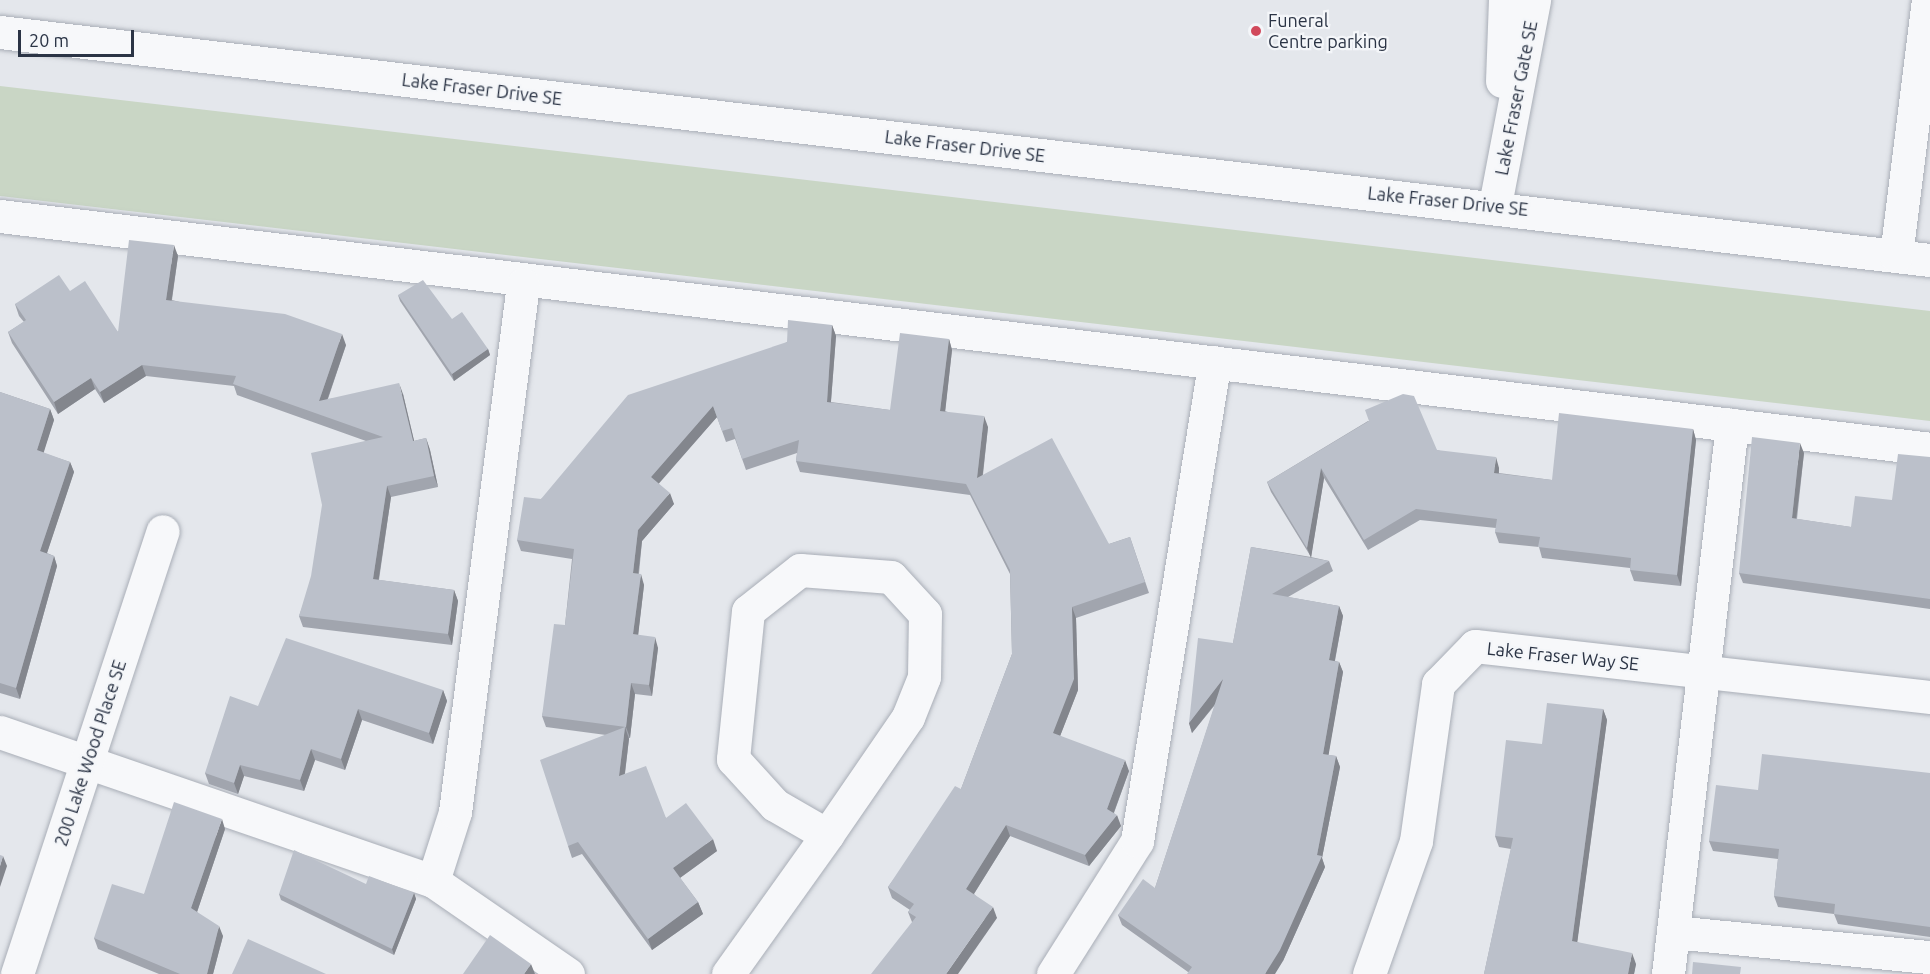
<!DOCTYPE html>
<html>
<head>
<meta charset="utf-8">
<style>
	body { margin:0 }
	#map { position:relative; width:1930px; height:974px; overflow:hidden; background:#e4e7ec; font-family:Ubuntu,sans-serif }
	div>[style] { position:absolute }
	.green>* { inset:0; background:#c9d6c5 }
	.roads { filter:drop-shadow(0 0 2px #a9aeb7) drop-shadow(0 0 2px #a9aeb7) }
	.minor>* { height:33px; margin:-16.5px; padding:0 16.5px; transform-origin:16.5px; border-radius:16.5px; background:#f7f8fa }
	.wall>* { inset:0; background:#a1a5ae }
	.shaded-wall>* { inset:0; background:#83868d }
	.building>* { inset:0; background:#bbc0ca }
	.dots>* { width:16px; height:16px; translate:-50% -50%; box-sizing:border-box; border:3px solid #f4f6f9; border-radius:50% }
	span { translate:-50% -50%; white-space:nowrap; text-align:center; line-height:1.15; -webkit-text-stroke:4.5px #f4f6f9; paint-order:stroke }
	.poi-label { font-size:18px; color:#2b3445 }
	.left { translate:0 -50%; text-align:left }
	.street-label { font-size:18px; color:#2b3445 }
	.scale { position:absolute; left:18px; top:30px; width:116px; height:27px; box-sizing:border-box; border:3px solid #2b3445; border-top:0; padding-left:8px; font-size:18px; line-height:21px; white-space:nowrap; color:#2b3445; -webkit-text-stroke:4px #f4f6f9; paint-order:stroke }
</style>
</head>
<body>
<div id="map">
	<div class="green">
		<i style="clip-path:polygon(0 86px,1930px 311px,1930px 421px,0 196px)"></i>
	</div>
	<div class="roads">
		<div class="minor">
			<i style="left:0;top:32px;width:1943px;rotate:6.74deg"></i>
			<i style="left:1502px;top:81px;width:81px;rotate:-87.9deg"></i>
			<i style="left:1495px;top:205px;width:209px;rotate:-79.2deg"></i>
			<i style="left:0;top:216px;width:1944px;rotate:6.88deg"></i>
			<i style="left:1896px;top:256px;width:258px;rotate:-82.9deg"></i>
			<i style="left:0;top:732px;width:458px;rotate:19deg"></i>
			<i style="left:433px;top:881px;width:164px;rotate:34.6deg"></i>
			<i style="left:433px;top:881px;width:72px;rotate:-72.3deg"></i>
			<i style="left:455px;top:812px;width:532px;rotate:-82.66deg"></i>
			<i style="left:1673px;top:932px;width:258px;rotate:5.6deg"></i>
			<i style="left:17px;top:974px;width:466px;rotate:-71.8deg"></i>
			<i style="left:728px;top:974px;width:171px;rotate:-54.5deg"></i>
			<i style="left:827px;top:835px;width:143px;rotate:-55.5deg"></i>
			<i style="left:908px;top:717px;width:43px;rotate:-68.2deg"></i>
			<i style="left:924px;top:677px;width:63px;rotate:-89.1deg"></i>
			<i style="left:925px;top:614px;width:50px;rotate:-132.6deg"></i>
			<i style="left:891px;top:577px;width:91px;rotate:-175.6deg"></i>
			<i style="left:800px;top:570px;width:66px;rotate:141.7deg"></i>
			<i style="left:748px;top:611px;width:149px;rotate:95.8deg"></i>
			<i style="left:733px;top:759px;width:62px;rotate:47.6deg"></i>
			<i style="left:775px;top:805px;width:60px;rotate:30deg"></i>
			<i style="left:1053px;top:974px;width:157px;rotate:-57.7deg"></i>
			<i style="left:1137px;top:841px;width:485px;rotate:-80.8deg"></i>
			<i style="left:1369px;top:974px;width:141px;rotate:-70.5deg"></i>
			<i style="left:1416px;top:841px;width:159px;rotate:-82deg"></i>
			<i style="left:1438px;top:684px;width:53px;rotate:-45.8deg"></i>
			<i style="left:1475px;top:646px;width:458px;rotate:6.4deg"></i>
			<i style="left:1668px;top:974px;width:553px;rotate:-83.35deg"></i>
		</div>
	</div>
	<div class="wall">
		<i style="clip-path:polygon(178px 256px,172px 300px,346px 345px,328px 399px,403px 394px,414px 441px,426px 438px,430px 450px,438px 487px,391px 497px,379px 580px,454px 590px,458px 601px,452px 645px,303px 627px,299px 616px,366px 441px,237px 395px,234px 386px,146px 376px,104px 403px,95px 389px,58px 414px,12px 343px,8px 332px,24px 322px,19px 316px,15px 304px,70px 291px,118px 332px)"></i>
		<i style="clip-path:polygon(398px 295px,488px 349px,490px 355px,454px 381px,400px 301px)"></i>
		<i style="clip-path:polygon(832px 325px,836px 336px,831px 402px,890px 410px,949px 339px,952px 350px,945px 411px,988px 427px,983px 475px,1109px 544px,1130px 537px,1149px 593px,1076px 618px,1078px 690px,1060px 736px,1129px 771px,1114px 813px,1121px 826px,1089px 866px,1010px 836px,974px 894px,997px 918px,912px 922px,908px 912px,910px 910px,892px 898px,888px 887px,961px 789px,1012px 654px,1010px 574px,970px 495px,800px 472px,796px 461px,797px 453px,746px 470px,735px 439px,726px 442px,717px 417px,658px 483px,674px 504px,642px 541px,639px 574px,644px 585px,638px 635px,658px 648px,652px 696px,635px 694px,630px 738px,629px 738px,625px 774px,666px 818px,717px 851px,680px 878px,698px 902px,703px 914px,652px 950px,582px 854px,572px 858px,568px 846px,606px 735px,546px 727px,542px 716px,565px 625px,572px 559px,521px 551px,517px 540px,541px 499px,787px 342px)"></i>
		<i style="clip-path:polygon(0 392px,50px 409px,54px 420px,43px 453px,70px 462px,74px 472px,47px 553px,54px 556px,57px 566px,20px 699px,0 693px)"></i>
		<i style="clip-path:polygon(1368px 421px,1437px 450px,1499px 468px,1499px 473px,1552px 480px,1693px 429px,1696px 440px,1681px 586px,1634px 581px,1630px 570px,1630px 568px,1542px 558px,1539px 547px,1499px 543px,1495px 532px,1496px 528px,1420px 520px,1368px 550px,1324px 478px,1311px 557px,1329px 561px,1333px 571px,1288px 597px,1339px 606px,1343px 616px,1335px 661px,1339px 662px,1343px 672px,1328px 755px,1336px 756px,1340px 767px,1322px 858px,1325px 867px,1283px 961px,1188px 972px,1122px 925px,1118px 915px,1155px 888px,1215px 705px,1192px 733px,1189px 723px,1233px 643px,1251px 547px,1311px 557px,1271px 492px,1267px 482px)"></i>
		<i style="clip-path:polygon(1804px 453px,1797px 519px,1851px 527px,1892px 500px,1930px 457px,1930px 609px,1743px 583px,1739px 573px)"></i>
		<i style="clip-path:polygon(443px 690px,447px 701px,433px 744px,362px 720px,345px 770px,315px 760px,304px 791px,244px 776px,238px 794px,209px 784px,205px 773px,258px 706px)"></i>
		<i style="clip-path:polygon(1603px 709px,1607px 720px,1577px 942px,1636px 964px,1634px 974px,1484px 974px,1511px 849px,1499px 847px,1495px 836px,1542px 744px)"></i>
		<i style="clip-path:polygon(1930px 773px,1930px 937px,1838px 924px,1834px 914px,1778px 907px,1774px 896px,1778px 859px,1713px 851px,1709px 841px,1758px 790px)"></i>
		<i style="clip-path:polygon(225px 829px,197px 912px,223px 936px,213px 974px,159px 974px,98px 949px,94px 938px,144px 894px)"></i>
		<i style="clip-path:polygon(366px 884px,414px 893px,416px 899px,394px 955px,281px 900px,279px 894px)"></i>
	</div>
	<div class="shaded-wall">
		<i style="clip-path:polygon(174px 245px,178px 256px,170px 311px,166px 300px)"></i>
		<i style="clip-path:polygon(832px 325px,836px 336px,830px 413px,827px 402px)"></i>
		<i style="clip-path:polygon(342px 334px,346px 345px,323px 412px,319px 401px)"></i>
		<i style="clip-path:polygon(949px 339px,952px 350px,944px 422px,940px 411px)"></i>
		<i style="clip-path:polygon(488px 349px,490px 355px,454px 381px,452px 374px)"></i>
		<i style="clip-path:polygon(142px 365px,146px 376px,104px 403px,100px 392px)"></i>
		<i style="clip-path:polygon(91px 378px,95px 389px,58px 414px,54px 402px)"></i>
		<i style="clip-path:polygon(399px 383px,403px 394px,417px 453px,413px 441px)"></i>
		<i style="clip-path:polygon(713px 406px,717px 417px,655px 488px,651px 477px)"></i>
		<i style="clip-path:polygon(50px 409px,54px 420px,41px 461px,37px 450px)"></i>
		<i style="clip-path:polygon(984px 416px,988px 427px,981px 489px,977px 478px)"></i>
		<i style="clip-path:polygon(1693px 429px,1696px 440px,1681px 586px,1677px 575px)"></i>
		<i style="clip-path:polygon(426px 438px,430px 450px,438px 487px,434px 476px)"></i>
		<i style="clip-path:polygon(1800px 443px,1804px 453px,1795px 528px,1792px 518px)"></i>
		<i style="clip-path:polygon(1496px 457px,1499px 468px,1498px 483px,1494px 473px)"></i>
		<i style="clip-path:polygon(70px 462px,74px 472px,44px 562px,40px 551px)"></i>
		<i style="clip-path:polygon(1321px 468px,1324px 478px,1311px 558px,1307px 548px)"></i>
		<i style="clip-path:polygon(387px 486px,391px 497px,377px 590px,373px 579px)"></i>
		<i style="clip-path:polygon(670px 493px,674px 504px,642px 541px,637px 584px,633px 573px,638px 530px)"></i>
		<i style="clip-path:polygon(54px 556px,57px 566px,20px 699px,16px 688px)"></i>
		<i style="clip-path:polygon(641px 574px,644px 585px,637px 645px,633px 634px)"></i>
		<i style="clip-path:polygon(454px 590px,458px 601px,452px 645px,448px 634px)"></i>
		<i style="clip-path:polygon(1339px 606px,1343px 616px,1333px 670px,1329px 660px)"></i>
		<i style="clip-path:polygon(1072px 607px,1076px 618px,1078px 690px,1057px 744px,1053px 733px)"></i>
		<i style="clip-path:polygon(655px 637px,658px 648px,652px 696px,649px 685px)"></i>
		<i style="clip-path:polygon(1339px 662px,1343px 672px,1327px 764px,1323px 754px)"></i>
		<i style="clip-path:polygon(1223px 679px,1227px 689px,1192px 733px,1189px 723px)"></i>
		<i style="clip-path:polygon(631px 683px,635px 694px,630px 738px,626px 727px)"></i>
		<i style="clip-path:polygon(443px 690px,447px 701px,433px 744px,429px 733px)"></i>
		<i style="clip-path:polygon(358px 709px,362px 720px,345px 770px,341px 759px)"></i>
		<i style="clip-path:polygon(1603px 709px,1607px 720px,1576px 952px,1572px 941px)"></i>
		<i style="clip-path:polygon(625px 727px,629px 739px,623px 788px,619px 776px)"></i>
		<i style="clip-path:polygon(311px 749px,315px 760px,304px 791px,300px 780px)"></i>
		<i style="clip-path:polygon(1336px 756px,1340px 767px,1322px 858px,1325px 867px,1283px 961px,1275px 974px,1265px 974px,1317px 855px)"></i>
		<i style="clip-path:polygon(1125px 760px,1129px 771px,1111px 820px,1107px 809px)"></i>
		<i style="clip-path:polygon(240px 765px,244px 776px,238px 794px,234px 783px)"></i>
		<i style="clip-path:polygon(1117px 815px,1121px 826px,1089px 866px,1085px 855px)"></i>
		<i style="clip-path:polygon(222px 819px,225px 829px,195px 918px,191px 908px)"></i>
		<i style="clip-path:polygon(1006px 825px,1010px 836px,970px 900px,966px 889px)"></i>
		<i style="clip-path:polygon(713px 839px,717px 851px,677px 880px,673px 868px)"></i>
		<i style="clip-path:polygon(3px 856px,7px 866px,0 887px,0 866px)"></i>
		<i style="clip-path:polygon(414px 893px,416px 899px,394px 955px,392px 949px)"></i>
		<i style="clip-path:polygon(698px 902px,703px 914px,652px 950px,648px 939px)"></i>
		<i style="clip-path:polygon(993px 907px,997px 918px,958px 974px,946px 974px)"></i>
		<i style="clip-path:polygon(219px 926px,223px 936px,213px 974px,207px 974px)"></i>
		<i style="clip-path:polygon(1632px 953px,1636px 964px,1634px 974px,1628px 974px)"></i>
		<i style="clip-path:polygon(531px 964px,535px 974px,524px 974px)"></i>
	</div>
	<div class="building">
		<i style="clip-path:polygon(129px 240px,174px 245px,166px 300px,285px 314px,342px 334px,319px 401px,399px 383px,413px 441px,426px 438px,434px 476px,387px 486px,373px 579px,454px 590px,448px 634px,299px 616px,311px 576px,322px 505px,311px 453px,383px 437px,233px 384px,236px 376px,142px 365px,100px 392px,91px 378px,54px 402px,8px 332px,26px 320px,15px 304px,59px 275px,70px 291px,85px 281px,118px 332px)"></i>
		<i style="clip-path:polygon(423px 280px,452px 319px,462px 312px,488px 349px,452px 374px,398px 295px)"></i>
		<i style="clip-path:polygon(788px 320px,832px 325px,827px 402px,890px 410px,900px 333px,949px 339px,940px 411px,984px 416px,977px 478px,1052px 438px,1109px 544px,1130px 537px,1145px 582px,1072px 607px,1074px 679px,1053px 733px,1125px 760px,1107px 809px,1117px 815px,1085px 855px,1006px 825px,966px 889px,993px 907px,946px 974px,871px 974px,916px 917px,908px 912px,914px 904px,888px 887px,955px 786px,961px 789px,1012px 654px,1010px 570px,966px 484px,796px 461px,799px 440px,742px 459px,732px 428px,722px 431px,713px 406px,651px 477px,670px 493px,638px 530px,633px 573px,641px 574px,633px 634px,655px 637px,649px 685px,631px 683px,626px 727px,542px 716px,554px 624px,565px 625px,574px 549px,517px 540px,524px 497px,541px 499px,628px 395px,787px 342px)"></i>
		<i style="clip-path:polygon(0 392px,50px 409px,37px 450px,70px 462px,40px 551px,54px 556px,16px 688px,0 683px)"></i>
		<i style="clip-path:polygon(1403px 394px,1414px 396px,1437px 450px,1496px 457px,1494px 473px,1552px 480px,1559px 413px,1693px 429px,1677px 575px,1630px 570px,1631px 558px,1538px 547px,1540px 537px,1495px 532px,1497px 519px,1416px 509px,1364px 540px,1321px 468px,1307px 548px,1267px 482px,1369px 421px,1365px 410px)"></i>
		<i style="clip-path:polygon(1752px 437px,1800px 443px,1792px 518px,1851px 527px,1855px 496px,1892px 500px,1898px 454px,1930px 457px,1930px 599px,1739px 573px)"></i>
		<i style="clip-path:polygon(1251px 547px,1329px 561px,1272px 594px,1339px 606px,1329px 660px,1339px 662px,1323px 754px,1336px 756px,1317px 855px,1322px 856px,1280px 950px,1265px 974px,1187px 974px,1192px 967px,1118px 915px,1143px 879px,1155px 888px,1223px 679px,1189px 723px,1198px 638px,1233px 643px)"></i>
		<i style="clip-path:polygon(286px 638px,443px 690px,429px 733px,358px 709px,341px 759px,311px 749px,300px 780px,240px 765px,234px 783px,205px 773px,230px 696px,258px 706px)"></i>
		<i style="clip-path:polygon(1547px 703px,1603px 709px,1572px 941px,1632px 953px,1628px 974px,1484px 974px,1513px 838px,1495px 836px,1506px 740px,1542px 744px)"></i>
		<i style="clip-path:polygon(625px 727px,619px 776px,646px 766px,666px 818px,686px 803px,713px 839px,673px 868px,698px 902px,648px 939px,578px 842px,568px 846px,540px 760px)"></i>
		<i style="clip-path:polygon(1762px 754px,1930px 773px,1930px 927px,1834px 914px,1835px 904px,1774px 896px,1779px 849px,1709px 841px,1716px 785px,1758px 790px)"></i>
		<i style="clip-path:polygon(174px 802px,222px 819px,191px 908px,219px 926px,207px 974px,180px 974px,94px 938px,112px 884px,144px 894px)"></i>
		<i style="clip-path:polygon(294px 850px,366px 884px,369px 876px,414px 893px,392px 949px,279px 894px)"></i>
		<i style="clip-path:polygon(0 855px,3px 856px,0 866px)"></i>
		<i style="clip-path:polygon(490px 935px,531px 964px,524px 974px,463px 974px)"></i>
		<i style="clip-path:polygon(248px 939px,326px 974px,232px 974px)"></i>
		<i style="clip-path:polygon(1693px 962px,1741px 967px,1740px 974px,1692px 974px)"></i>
	</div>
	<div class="dots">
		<i style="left:1256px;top:31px;background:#d1495b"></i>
	</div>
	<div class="poi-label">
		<span class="left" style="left:1268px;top:31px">Funeral<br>Centre parking</span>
	</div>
	<div class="street-label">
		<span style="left:482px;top:89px;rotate:7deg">Lake Fraser Drive SE</span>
		<span style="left:1516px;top:98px;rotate:-79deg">Lake Fraser Gate SE</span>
		<span style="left:965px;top:146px;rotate:7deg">Lake Fraser Drive SE</span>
		<span style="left:1448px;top:201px;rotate:6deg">Lake Fraser Drive SE</span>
		<span style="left:1563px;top:656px;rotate:6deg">Lake Fraser Way SE</span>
		<span style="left:90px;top:753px;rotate:-72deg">200 Lake Wood Place SE</span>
	</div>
	<div class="scale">20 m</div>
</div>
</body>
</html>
